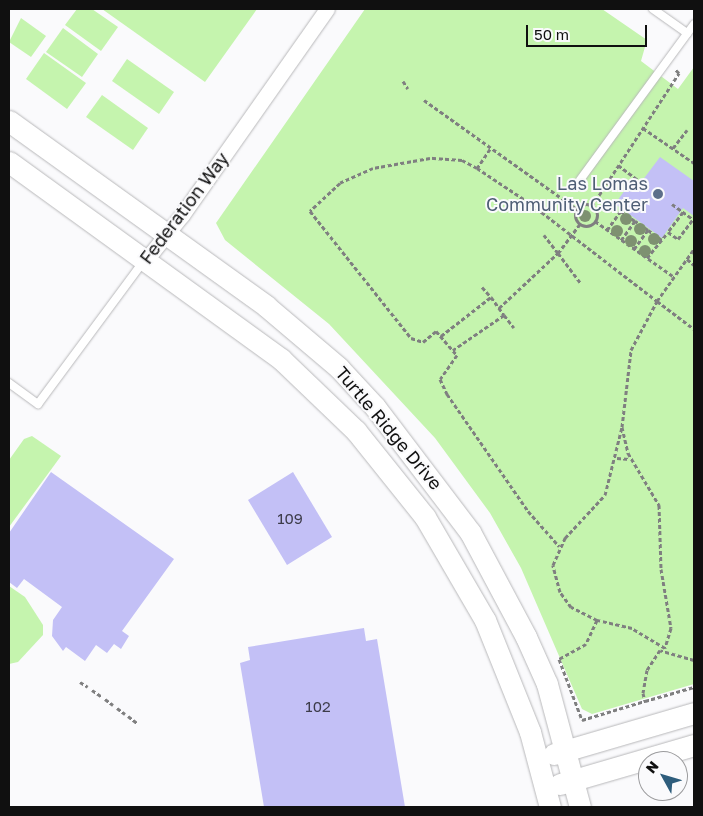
<!DOCTYPE html>
<html>
<head>
<meta charset="utf-8">
<style>
	body { margin:0 }
	#map { position:relative; width:703px; height:816px; overflow:hidden; background:#fafafc; font-family:"Golos Text",sans-serif }
	div>[style] { position:absolute }
	.green>* { inset:0; background:#c5f4ae }
	.building>* { inset:0; background:#c3c0f6 }
	.path>* { height:3px; margin-top:-1.5px; transform-origin:0; background:repeating-linear-gradient(90deg,#7f7f80 0 4px,transparent 0 6.5px) }
	.path>.ring { margin:-1.5px; padding:0; box-sizing:content-box; background:none; border:3px solid #7f7f80; border-radius:50% }
	.roads { filter:drop-shadow(0 0 1px #b8b8ba) drop-shadow(0 0 1px #b8b8ba) }
	.lane>* { height:8px; margin:-4px; padding:0 4px; transform-origin:4px; border-radius:4px; background:#fff }
	.street>* { height:15px; margin:-7.5px; padding:0 7.5px; transform-origin:7.5px; border-radius:7.5px; background:#fff }
	.secondary>* { height:21px; margin:-10.5px; padding:0 10.5px; transform-origin:10.5px; border-radius:10.5px; background:#fff }
	.trees>* { width:12px; height:12px; margin:-6px; border-radius:50%; background:#7e9171 }
	.dots>* { width:14px; height:14px; translate:-50% -50%; box-sizing:border-box; border:2px solid #fafafc; border-radius:50% }
	span { translate:-50% -50%; white-space:nowrap; text-align:center; line-height:1.15; -webkit-text-stroke:4px #fafafc; paint-order:stroke }
	.number-label { font-size:15px; color:#3d3c4a }
	.number-label span { -webkit-text-stroke-width:0 }
	.service-label { font-size:18px; color:#4e5e75 }
	.right { translate:-100% -50%; text-align:right }
	.street-label { font-size:18px; color:#101010 }
	.frame { position:absolute; inset:0; border:10px solid #101010; pointer-events:none }
	.north { position:absolute; left:638px; top:751px; width:50px; height:50px; box-sizing:border-box; background:#fafafc; border:1px solid #9c9c9e; border-radius:50%; rotate:309deg; font-size:14px; font-weight:700; line-height:20px; text-align:center; color:#101010 }
	.north::after { content:''; display:block; margin:auto; width:18px; height:22px; background:#2e5d7c; clip-path:polygon(50% 0,100% 100%,50% 72%,0 100%) }
	.scale { position:absolute; left:526px; top:25px; width:121px; height:22px; box-sizing:border-box; border:2px solid #101010; border-top:0; padding-left:6px; font-size:15px; line-height:18px; white-space:nowrap; color:#101010; -webkit-text-stroke:4px #fafafc; paint-order:stroke }
</style>
</head>
<body>
<div id="map">
	<div class="green">
		<i style="clip-path:polygon(77px 9px,92px 9px,118px 27px,101px 51px,65px 25px)"></i>
		<i style="clip-path:polygon(102px 9px,257px 9px,205px 82px)"></i>
		<i style="clip-path:polygon(365px 9px,602px 9px,647px 40px,641px 61px,678px 89px,694px 67px,694px 684px,592px 714px,582px 709px,521px 568px,490px 513px,435px 438px,329px 324px,225px 240px,216px 223px)"></i>
		<i style="clip-path:polygon(21px 18px,46px 36px,31px 57px,9px 42px)"></i>
		<i style="clip-path:polygon(63px 28px,98px 54px,82px 77px,46px 52px)"></i>
		<i style="clip-path:polygon(44px 53px,86px 83px,67px 109px,26px 79px)"></i>
		<i style="clip-path:polygon(127px 59px,174px 92px,159px 114px,112px 81px)"></i>
		<i style="clip-path:polygon(102px 95px,148px 128px,133px 150px,86px 117px)"></i>
		<i style="clip-path:polygon(32px 436px,61px 456px,9px 527px,9px 460px,24px 439px)"></i>
		<i style="clip-path:polygon(9px 586px,25px 597px,43px 625px,43px 635px,18px 662px,9px 664px)"></i>
	</div>
	<div class="building">
		<i style="clip-path:polygon(660px 157px,694px 181px,694px 216px,683px 208px,662px 238px,615px 204px,632px 180px,639px 185px)"></i>
		<i style="clip-path:polygon(51px 472px,174px 559px,122px 631px,129px 636px,121px 649px,114px 644px,107px 653px,96px 645px,85px 661px,66px 647px,63px 651px,52px 636px,53px 620px,62px 607px,24px 579px,17px 588px,9px 582px,9px 533px)"></i>
		<i style="clip-path:polygon(293px 472px,332px 537px,287px 565px,248px 500px)"></i>
		<i style="clip-path:polygon(364px 628px,366px 641px,377px 639px,405px 807px,264px 807px,240px 663px,250px 660px,248px 647px)"></i>
	</div>
	<div class="path">
		<i style="left:403px;top:81px;width:9px;rotate:58deg"></i>
		<i style="left:424px;top:100px;width:188px;rotate:35.5deg"></i>
		<i style="left:643px;top:128px;width:62px;rotate:34.5deg"></i>
		<i style="left:673px;top:148px;width:23px;rotate:-52deg"></i>
		<i style="left:490px;top:149px;width:23px;rotate:124deg"></i>
		<i style="left:477px;top:168px;width:17px;rotate:-152deg"></i>
		<i style="left:462px;top:160px;width:32px;rotate:-176deg"></i>
		<i style="left:430px;top:158px;width:58px;rotate:170deg"></i>
		<i style="left:373px;top:168px;width:36px;rotate:156deg"></i>
		<i style="left:340px;top:183px;width:41px;rotate:137deg"></i>
		<i style="left:310px;top:211px;width:162px;rotate:51.5deg"></i>
		<i style="left:411px;top:338px;width:13px;rotate:18deg"></i>
		<i style="left:423px;top:342px;width:17px;rotate:-40deg"></i>
		<i style="left:436px;top:331px;width:32px;rotate:49deg"></i>
		<i style="left:457px;top:355px;width:29px;rotate:125deg"></i>
		<i style="left:440px;top:379px;width:17px;rotate:65deg"></i>
		<i style="left:447px;top:394px;width:142px;rotate:55.3deg"></i>
		<i style="left:528px;top:511px;width:47px;rotate:48.5deg"></i>
		<i style="left:618px;top:165px;width:31px;rotate:37deg"></i>
		<i style="left:477px;top:168px;width:65px;rotate:33.7deg"></i>
		<i style="left:531px;top:204px;width:159px;rotate:37.6deg"></i>
		<i style="left:657px;top:301px;width:64px;rotate:-54.6deg"></i>
		<i style="left:672px;top:204px;width:27px;rotate:36deg"></i>
		<i class="ring" style="left:575px;top:204px;width:19px;height:19px"></i>
		<i style="left:592px;top:206px;width:159px;rotate:-56.8deg"></i>
		<i style="left:679px;top:73px;width:6px;rotate:-135deg"></i>
		<i style="left:621px;top:211px;width:17px;rotate:36deg"></i>
		<i style="left:635px;top:221px;width:24px;rotate:126deg"></i>
		<i style="left:683px;top:212px;width:25px;rotate:127deg"></i>
		<i style="left:668px;top:232px;width:12px;rotate:35deg"></i>
		<i style="left:678px;top:239px;width:25px;rotate:-53deg"></i>
		<i style="left:595px;top:221px;width:97px;rotate:35.3deg"></i>
		<i style="left:580px;top:224px;width:36px;rotate:127deg"></i>
		<i style="left:558px;top:253px;width:38px;rotate:53deg"></i>
		<i style="left:607px;top:230px;width:26px;rotate:-54deg"></i>
		<i style="left:648px;top:230px;width:17px;rotate:36deg"></i>
		<i style="left:634px;top:249px;width:24px;rotate:-54deg"></i>
		<i style="left:648px;top:230px;width:16px;rotate:-145deg"></i>
		<i style="left:647px;top:258px;width:33px;rotate:-51deg"></i>
		<i style="left:687px;top:259px;width:9px;rotate:41deg"></i>
		<i style="left:482px;top:287px;width:13px;rotate:48deg"></i>
		<i style="left:499px;top:308px;width:81px;rotate:-43deg"></i>
		<i style="left:558px;top:253px;width:23px;rotate:-128deg"></i>
		<i style="left:504px;top:315px;width:16px;rotate:52deg"></i>
		<i style="left:441px;top:336px;width:63px;rotate:-38deg"></i>
		<i style="left:491px;top:297px;width:22px;rotate:54deg"></i>
		<i style="left:504px;top:315px;width:62px;rotate:145.5deg"></i>
		<i style="left:622px;top:427px;width:78px;rotate:-83.3deg"></i>
		<i style="left:631px;top:350px;width:55px;rotate:-62deg"></i>
		<i style="left:657px;top:301px;width:46px;rotate:37.1deg"></i>
		<i style="left:617px;top:458px;width:12px;rotate:5deg"></i>
		<i style="left:597px;top:620px;width:29px;rotate:-153deg"></i>
		<i style="left:571px;top:607px;width:19px;rotate:-126deg"></i>
		<i style="left:560px;top:592px;width:28px;rotate:-105deg"></i>
		<i style="left:553px;top:565px;width:30px;rotate:-66deg"></i>
		<i style="left:565px;top:538px;width:59px;rotate:-47.1deg"></i>
		<i style="left:605px;top:495px;width:70px;rotate:-76deg"></i>
		<i style="left:622px;top:427px;width:27px;rotate:77deg"></i>
		<i style="left:628px;top:453px;width:61px;rotate:59.2deg"></i>
		<i style="left:659px;top:505px;width:64px;rotate:88.2deg"></i>
		<i style="left:661px;top:569px;width:60px;rotate:80.4deg"></i>
		<i style="left:671px;top:628px;width:21px;rotate:107deg"></i>
		<i style="left:665px;top:648px;width:39px;rotate:-149deg"></i>
		<i style="left:632px;top:628px;width:36px;rotate:-167deg"></i>
		<i style="left:597px;top:620px;width:26px;rotate:115deg"></i>
		<i style="left:586px;top:644px;width:31px;rotate:151deg"></i>
		<i style="left:559px;top:659px;width:65px;rotate:69.3deg"></i>
		<i style="left:582px;top:720px;width:66px;rotate:-16.8deg"></i>
		<i style="left:694px;top:660px;width:35px;rotate:-164deg"></i>
		<i style="left:660px;top:650px;width:24px;rotate:123deg"></i>
		<i style="left:647px;top:670px;width:23px;rotate:100deg"></i>
		<i style="left:643px;top:693px;width:8px;rotate:76deg"></i>
		<i style="left:645px;top:701px;width:51px;rotate:-15.9deg"></i>
		<i style="left:80px;top:682px;width:9px;rotate:32deg"></i>
		<i style="left:92px;top:690px;width:11px;rotate:34deg"></i>
		<i style="left:105px;top:699px;width:10px;rotate:37deg"></i>
		<i style="left:117px;top:708px;width:10px;rotate:37deg"></i>
		<i style="left:128px;top:716px;width:11px;rotate:38deg"></i>
	</div>
	<div class="roads">
		<div class="lane">
			<i style="left:653px;top:9px;width:42px;rotate:35.2deg"></i>
			<i style="left:580px;top:180px;width:193px;rotate:-53.8deg"></i>
			<i style="left:9px;top:383px;width:36px;rotate:36deg"></i>
			<i style="left:38px;top:404px;width:177px;rotate:-53.5deg"></i>
		</div>
		<div class="street">
			<i style="left:145px;top:261px;width:59px;rotate:-51.2deg"></i>
			<i style="left:182px;top:215px;width:252px;rotate:-54.9deg"></i>
		</div>
		<div class="secondary">
			<i style="left:9px;top:121px;width:317px;rotate:35.7deg"></i>
			<i style="left:266px;top:306px;width:96px;rotate:40.3deg"></i>
			<i style="left:339px;top:368px;width:53px;rotate:47.3deg"></i>
			<i style="left:375px;top:407px;width:157px;rotate:52.8deg"></i>
			<i style="left:470px;top:532px;width:119px;rotate:61.9deg"></i>
			<i style="left:526px;top:637px;width:51px;rotate:65.9deg"></i>
			<i style="left:547px;top:684px;width:127px;rotate:75deg"></i>
			<i style="left:9px;top:162px;width:336px;rotate:35.9deg"></i>
			<i style="left:281px;top:359px;width:104px;rotate:43.8deg"></i>
			<i style="left:356px;top:431px;width:110px;rotate:51.3deg"></i>
			<i style="left:425px;top:517px;width:119px;rotate:59.8deg"></i>
			<i style="left:485px;top:620px;width:121px;rotate:68.1deg"></i>
			<i style="left:530px;top:732px;width:78px;rotate:75.1deg"></i>
			<i style="left:554px;top:754px;width:146px;rotate:-16.3deg"></i>
			<i style="left:560px;top:784px;width:140px;rotate:-16.2deg"></i>
		</div>
	</div>
	<div class="trees">
		<i style="left:585px;top:216px"></i>
		<i style="left:626px;top:219px"></i>
		<i style="left:640px;top:229px"></i>
		<i style="left:617px;top:231px"></i>
		<i style="left:654px;top:239px"></i>
		<i style="left:631px;top:241px"></i>
		<i style="left:645px;top:251px"></i>
	</div>
	<div class="dots">
		<i style="left:658px;top:194px;background:#5c6f8a"></i>
	</div>
	<div class="number-label">
		<span style="left:290px;top:519px">109</span>
		<span style="left:318px;top:707px">102</span>
	</div>
	<div class="service-label">
		<span class="right" style="left:648px;top:194px">Las Lomas<br>Community Center</span>
	</div>
	<div class="street-label">
		<span style="left:184px;top:208px;rotate:-53deg">Federation Way</span>
		<span style="left:389px;top:428px;rotate:50deg">Turtle Ridge Drive</span>
	</div>
	<div class="frame"></div>
	<div class="north">N</div>
	<div class="scale">50 m</div>
</div>
</body>
</html>
